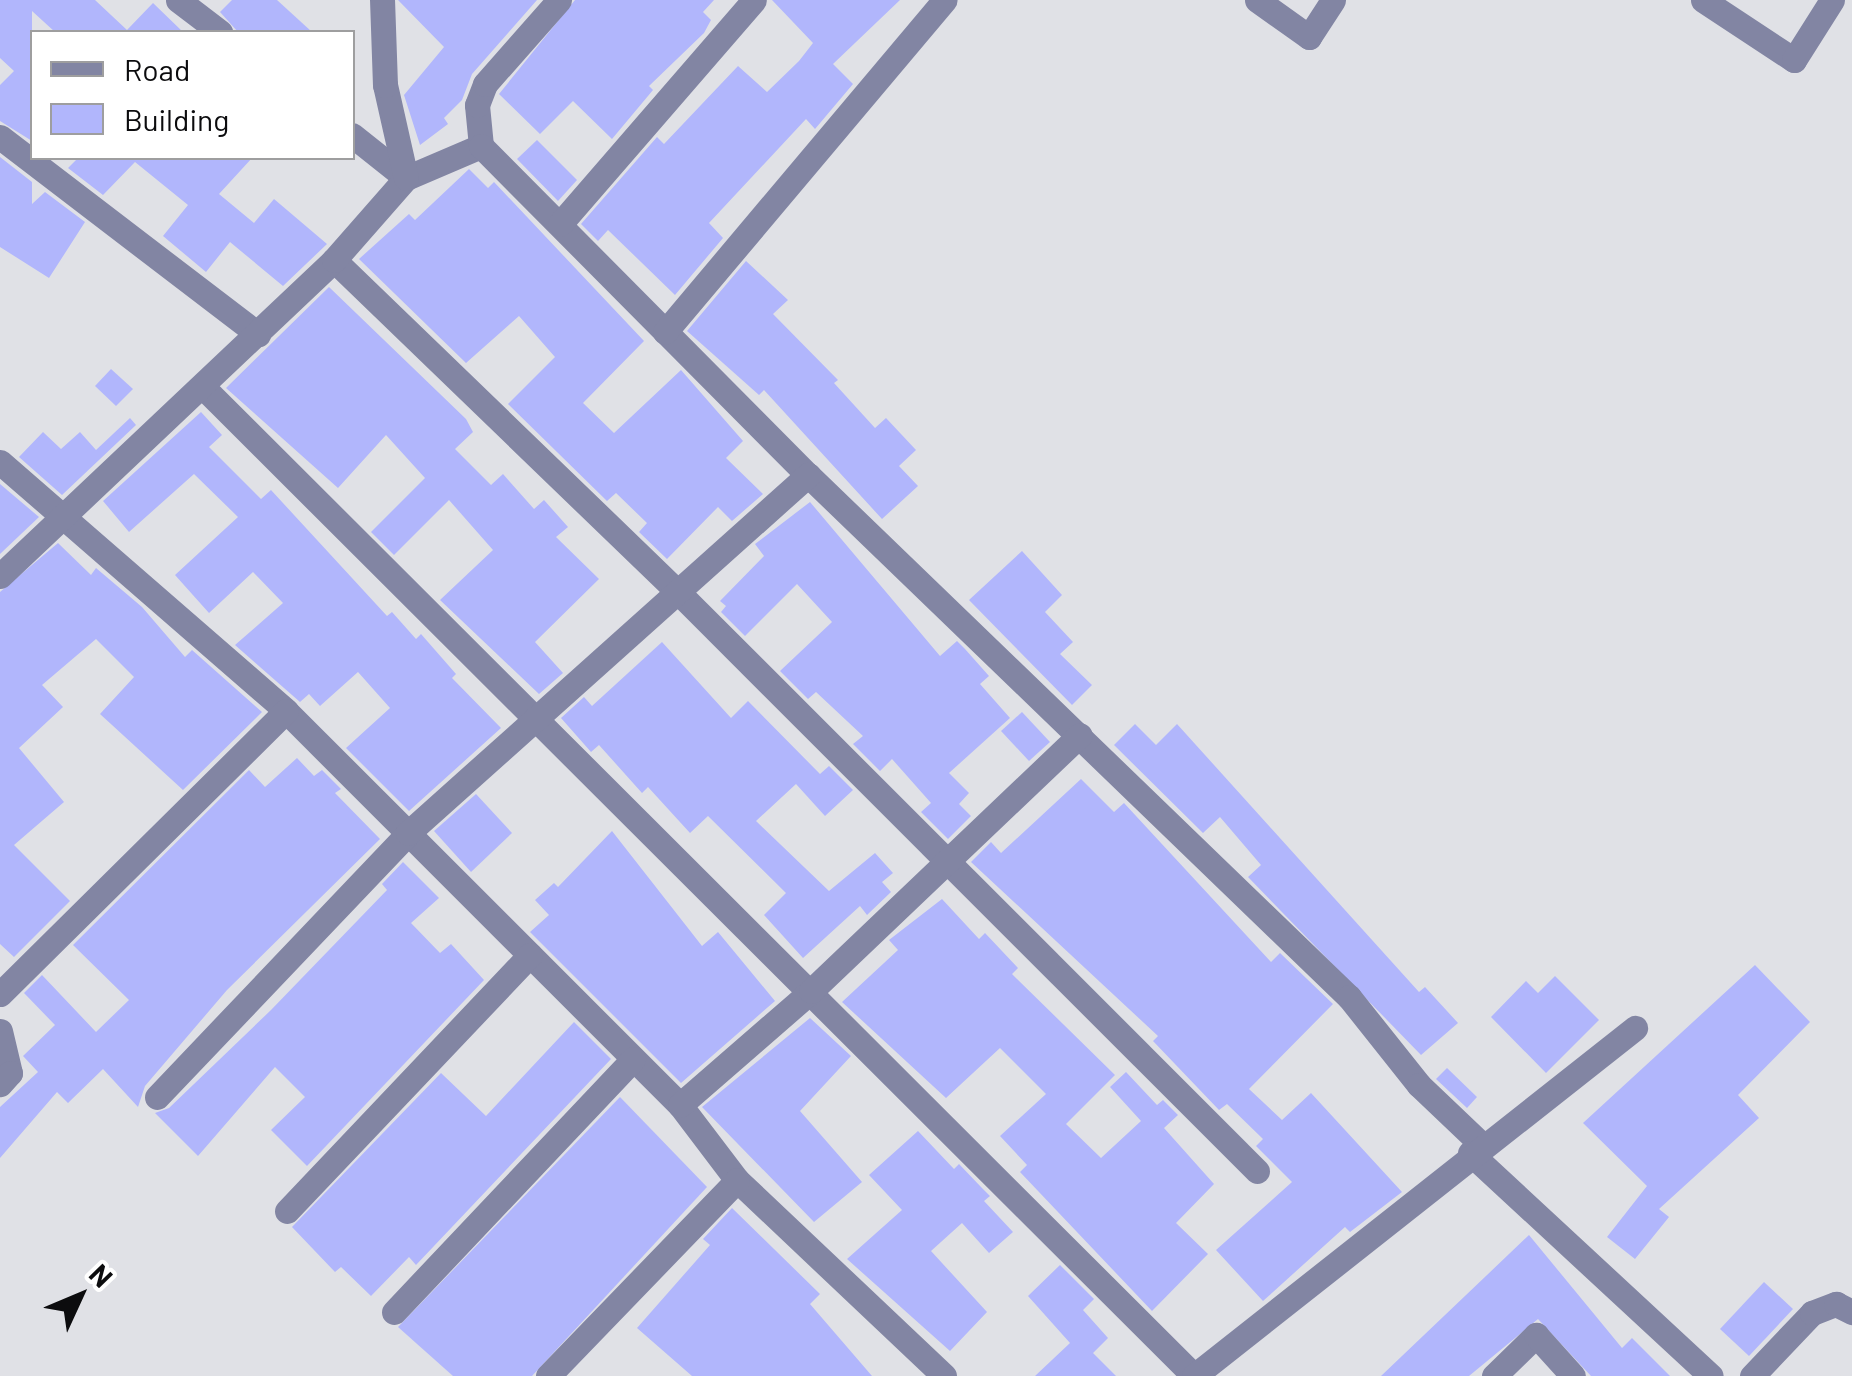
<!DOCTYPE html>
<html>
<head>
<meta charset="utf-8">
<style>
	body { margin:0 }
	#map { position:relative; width:1852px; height:1376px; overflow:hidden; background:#e0e1e6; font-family:Barlow,sans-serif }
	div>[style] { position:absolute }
	.building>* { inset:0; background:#b1b6fc }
	.minor>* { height:25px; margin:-12.5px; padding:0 12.5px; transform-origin:12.5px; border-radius:12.5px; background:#8285a3 }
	span { translate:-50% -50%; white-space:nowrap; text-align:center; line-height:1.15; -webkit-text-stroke:8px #fff; paint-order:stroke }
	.legend { position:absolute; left:30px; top:30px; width:325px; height:130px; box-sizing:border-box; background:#fff; border:2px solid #9e9e9f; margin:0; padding:12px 18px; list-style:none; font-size:30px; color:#0c0c0e }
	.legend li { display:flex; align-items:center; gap:20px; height:50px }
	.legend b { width:50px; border:2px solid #9e9e9f }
	.north { position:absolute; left:30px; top:1246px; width:100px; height:100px; -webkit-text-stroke:8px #fff; paint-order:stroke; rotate:46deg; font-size:28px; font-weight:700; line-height:40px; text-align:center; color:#0c0c0e }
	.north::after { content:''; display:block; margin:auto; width:35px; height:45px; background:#0c0c0e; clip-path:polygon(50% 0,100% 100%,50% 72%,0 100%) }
</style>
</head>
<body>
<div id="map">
	<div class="building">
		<i style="clip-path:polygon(0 0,95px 0,127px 30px,153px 3px,183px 32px,55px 32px,32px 11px,32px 141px,0 121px,0 85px,14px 71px,0 58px)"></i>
		<i style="clip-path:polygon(232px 0,277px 0,312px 32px,238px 32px,220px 12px)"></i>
		<i style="clip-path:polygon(398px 0,537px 0,472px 74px,462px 100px,444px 118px,448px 124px,420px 145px,404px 95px,444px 47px)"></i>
		<i style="clip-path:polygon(575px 0,714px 0,703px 12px,711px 20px,704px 33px,649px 86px,653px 90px,612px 139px,573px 101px,540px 134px,499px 94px)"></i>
		<i style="clip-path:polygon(772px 0,900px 0,833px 64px,853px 84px,815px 129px,806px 119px,709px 223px,723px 238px,675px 295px,608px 230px,598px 241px,581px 224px,657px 137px,664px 144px,738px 66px,767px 92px,799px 61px,813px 43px)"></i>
		<i style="clip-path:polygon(537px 140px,577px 180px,558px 201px,517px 159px)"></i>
		<i style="clip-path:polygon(0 157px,32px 182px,32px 204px,45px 192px,85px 222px,49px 278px,0 247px)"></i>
		<i style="clip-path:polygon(78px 158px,252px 158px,219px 194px,254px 223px,274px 199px,327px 244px,283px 286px,230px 242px,206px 272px,163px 236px,188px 205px,135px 162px,103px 195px,68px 168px)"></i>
		<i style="clip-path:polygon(469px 169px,488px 188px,494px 182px,644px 341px,583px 403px,614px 433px,681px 370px,743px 441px,726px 458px,763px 494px,732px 521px,718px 507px,667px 559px,639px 532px,647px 523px,616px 493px,607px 501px,508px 404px,555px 357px,519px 316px,466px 363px,359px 259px,409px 214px,415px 220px)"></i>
		<i style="clip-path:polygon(746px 261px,788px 300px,773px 314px,838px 380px,834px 383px,875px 428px,886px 418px,916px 450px,899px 466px,918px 486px,882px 519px,764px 390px,759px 395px,687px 331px)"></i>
		<i style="clip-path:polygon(329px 287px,466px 419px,473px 432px,455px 449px,491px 485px,503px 474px,534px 509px,544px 500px,568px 527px,556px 537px,599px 579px,535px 642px,563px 673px,539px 694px,440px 600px,493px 550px,449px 500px,394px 555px,371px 532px,425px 478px,386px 435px,338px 488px,226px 388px)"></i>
		<i style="clip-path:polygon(111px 369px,133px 389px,116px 406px,95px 386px)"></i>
		<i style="clip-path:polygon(201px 412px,222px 435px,209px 447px,261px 499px,271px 490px,387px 616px,392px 612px,416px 639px,421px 634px,456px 674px,452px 678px,501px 728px,409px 811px,346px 748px,390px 708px,358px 672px,320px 706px,309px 694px,300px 702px,235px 645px,283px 603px,253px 572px,209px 613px,175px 575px,238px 517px,194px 474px,129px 532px,103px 501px)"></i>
		<i style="clip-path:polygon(130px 418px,136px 425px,62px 495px,19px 457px,43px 432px,61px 449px,80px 432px,96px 450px)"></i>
		<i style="clip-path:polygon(0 484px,39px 517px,0 554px)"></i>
		<i style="clip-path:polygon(810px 502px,940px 656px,957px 641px,965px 649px,989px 676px,980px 684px,1010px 718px,949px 773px,969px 793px,959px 804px,971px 816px,948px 839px,921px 812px,931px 803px,892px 759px,880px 771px,853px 744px,863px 736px,816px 692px,808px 699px,780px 671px,832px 622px,797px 584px,745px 636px,721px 612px,726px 606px,720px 601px,764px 556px,755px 544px)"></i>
		<i style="clip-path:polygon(58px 543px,91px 575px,96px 568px,142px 607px,185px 657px,192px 650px,262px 712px,183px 790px,100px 714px,134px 677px,96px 639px,42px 685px,63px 707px,19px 748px,64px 802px,14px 845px,70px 901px,14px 957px,0 944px,0 592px)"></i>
		<i style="clip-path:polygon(1022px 551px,1062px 595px,1045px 612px,1073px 642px,1060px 654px,1092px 685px,1072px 705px,969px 600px)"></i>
		<i style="clip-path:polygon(662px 642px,731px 718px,748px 701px,820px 774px,829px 766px,853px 790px,825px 816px,796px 784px,756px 821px,829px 891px,875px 853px,893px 873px,882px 882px,891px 892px,867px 915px,860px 906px,803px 958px,764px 915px,786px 893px,708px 816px,690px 833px,648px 787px,642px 793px,599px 745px,591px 752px,561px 718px,584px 697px,592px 706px)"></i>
		<i style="clip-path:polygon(1022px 712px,1050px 742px,1029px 761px,1001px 731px)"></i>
		<i style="clip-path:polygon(1135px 724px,1156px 745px,1177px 724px,1419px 992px,1425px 987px,1458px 1023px,1421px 1055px,1248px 877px,1261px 865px,1220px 817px,1203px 833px,1114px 745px)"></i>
		<i style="clip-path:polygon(297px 758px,314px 776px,322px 770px,341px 789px,335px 793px,380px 839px,227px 990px,145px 1086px,138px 1107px,103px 1069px,68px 1103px,57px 1092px,0 1158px,0 1107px,38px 1072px,23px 1056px,55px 1025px,24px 993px,42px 975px,96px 1032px,129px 1000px,73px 945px,249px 770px,265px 787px)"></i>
		<i style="clip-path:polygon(1081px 779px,1114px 812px,1124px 803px,1271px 962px,1280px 953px,1333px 1004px,1249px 1089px,1282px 1120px,1311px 1093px,1402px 1192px,1350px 1232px,1345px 1227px,1263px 1301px,1216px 1250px,1292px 1182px,1256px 1146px,1263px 1139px,1227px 1104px,1219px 1110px,1153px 1041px,1158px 1036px,971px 862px,991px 842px,1001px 853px)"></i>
		<i style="clip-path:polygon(476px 794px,512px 833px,471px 872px,434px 831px)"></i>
		<i style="clip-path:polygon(612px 831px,702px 946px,718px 932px,775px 1001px,681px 1083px,530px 932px,549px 915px,535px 900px,554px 883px,558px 887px)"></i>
		<i style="clip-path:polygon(403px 862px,439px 898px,411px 923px,440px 953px,451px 944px,484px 980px,307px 1166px,271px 1130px,305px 1097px,275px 1067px,198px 1156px,155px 1113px,169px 1108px,271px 1010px,387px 890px,382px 884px)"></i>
		<i style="clip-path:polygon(942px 899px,979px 939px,985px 933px,1018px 968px,1012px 974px,1115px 1075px,1066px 1124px,1101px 1158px,1141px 1121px,1110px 1087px,1126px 1072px,1157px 1105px,1163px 1100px,1178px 1115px,1164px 1128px,1214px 1184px,1176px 1223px,1208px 1254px,1152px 1311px,1020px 1172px,1027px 1165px,1000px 1136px,1046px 1094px,1000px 1048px,946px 1098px,842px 1002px,898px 950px,889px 940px)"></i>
		<i style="clip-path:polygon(1755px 965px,1810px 1022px,1738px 1095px,1759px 1118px,1659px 1209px,1669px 1217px,1635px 1259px,1607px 1237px,1647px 1186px,1583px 1123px)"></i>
		<i style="clip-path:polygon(1555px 976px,1599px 1020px,1546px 1073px,1491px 1017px,1526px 981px,1538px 993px)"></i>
		<i style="clip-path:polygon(810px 1018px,851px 1056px,800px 1111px,862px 1182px,814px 1222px,702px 1107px)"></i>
		<i style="clip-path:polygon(574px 1022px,611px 1059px,416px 1265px,409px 1257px,371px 1296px,341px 1267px,335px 1272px,292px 1227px,441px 1073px,486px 1116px)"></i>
		<i style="clip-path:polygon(1447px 1068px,1477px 1097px,1467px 1108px,1436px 1079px)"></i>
		<i style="clip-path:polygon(620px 1097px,707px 1187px,532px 1376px,453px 1376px,398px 1327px)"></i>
		<i style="clip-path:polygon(918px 1131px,954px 1169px,959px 1164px,981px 1187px,990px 1196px,984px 1201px,1013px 1232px,989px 1253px,962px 1223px,931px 1251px,987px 1312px,950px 1351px,847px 1259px,902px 1210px,869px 1175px)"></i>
		<i style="clip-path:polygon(732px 1208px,820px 1294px,810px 1304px,872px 1376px,692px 1376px,637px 1328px,710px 1245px,703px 1239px)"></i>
		<i style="clip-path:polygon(1529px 1235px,1622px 1348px,1632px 1338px,1670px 1376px,1591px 1376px,1538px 1319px,1469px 1376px,1381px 1376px)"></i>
		<i style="clip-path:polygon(1060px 1265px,1094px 1299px,1083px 1310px,1108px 1338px,1093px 1353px,1116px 1376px,1035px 1376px,1070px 1343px,1028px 1296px)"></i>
		<i style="clip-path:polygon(1764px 1282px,1793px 1309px,1749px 1356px,1720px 1329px)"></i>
	</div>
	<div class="minor">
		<i style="left:178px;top:0;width:53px;rotate:37.3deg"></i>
		<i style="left:1257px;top:0;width:64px;rotate:35.4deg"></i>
		<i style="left:1309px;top:37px;width:44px;rotate:-57deg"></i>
		<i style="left:1703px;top:0;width:109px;rotate:33.4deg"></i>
		<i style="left:1794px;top:60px;width:71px;rotate:-57.7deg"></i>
		<i style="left:352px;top:135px;width:69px;rotate:38.5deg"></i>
		<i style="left:406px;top:178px;width:82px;rotate:-23.1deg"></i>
		<i style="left:481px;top:146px;width:41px;rotate:-95.6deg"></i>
		<i style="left:477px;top:105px;width:22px;rotate:-69deg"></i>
		<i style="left:485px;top:84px;width:112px;rotate:-48.6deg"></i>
		<i style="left:0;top:137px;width:325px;rotate:37.4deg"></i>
		<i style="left:481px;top:146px;width:464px;rotate:45.2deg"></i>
		<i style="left:808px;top:475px;width:752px;rotate:43.98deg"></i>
		<i style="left:1349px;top:997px;width:112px;rotate:51.5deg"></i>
		<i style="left:1419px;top:1085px;width:86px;rotate:43.6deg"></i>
		<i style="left:560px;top:224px;width:296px;rotate:-49.1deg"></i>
		<i style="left:334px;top:260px;width:481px;rotate:44deg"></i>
		<i style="left:680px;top:594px;width:816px;rotate:45deg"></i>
		<i style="left:665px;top:332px;width:434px;rotate:-49.9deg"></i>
		<i style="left:203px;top:387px;width:1400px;rotate:44.94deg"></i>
		<i style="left:0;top:462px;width:379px;rotate:41deg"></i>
		<i style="left:286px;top:711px;width:557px;rotate:45deg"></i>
		<i style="left:680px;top:1105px;width:94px;rotate:52.8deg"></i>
		<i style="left:737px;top:1180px;width:285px;rotate:43.4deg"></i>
		<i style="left:0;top:576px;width:460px;rotate:-43.4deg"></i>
		<i style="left:334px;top:260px;width:109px;rotate:-48.7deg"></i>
		<i style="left:406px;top:178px;width:95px;rotate:-102.7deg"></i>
		<i style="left:385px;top:85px;width:85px;rotate:-92deg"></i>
		<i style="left:0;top:994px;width:402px;rotate:-44.7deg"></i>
		<i style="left:0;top:1031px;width:43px;rotate:76.6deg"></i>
		<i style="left:10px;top:1073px;width:15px;rotate:132deg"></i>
		<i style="left:157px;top:1097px;width:364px;rotate:-46.4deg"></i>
		<i style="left:408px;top:833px;width:537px;rotate:-41.83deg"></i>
		<i style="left:680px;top:1105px;width:174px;rotate:-41deg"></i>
		<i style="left:811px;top:991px;width:371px;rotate:-43.6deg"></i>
		<i style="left:1470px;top:1153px;width:328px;rotate:42.8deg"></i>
		<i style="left:287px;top:1211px;width:353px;rotate:-46.5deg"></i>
		<i style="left:394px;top:1312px;width:348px;rotate:-46.6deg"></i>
		<i style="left:548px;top:1376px;width:272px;rotate:-46deg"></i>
		<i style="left:1194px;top:1376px;width:562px;rotate:-38.28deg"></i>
		<i style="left:1494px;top:1376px;width:59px;rotate:-44.3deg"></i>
		<i style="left:1536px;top:1335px;width:55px;rotate:47.9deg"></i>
		<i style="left:1752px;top:1376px;width:87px;rotate:-46.4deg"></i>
		<i style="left:1812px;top:1313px;width:26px;rotate:-21deg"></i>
		<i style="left:1836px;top:1304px;width:18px;rotate:27deg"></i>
	</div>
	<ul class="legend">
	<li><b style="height:12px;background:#8285a3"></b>Road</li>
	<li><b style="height:28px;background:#b1b6fc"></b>Building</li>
	</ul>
	<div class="north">N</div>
</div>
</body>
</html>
